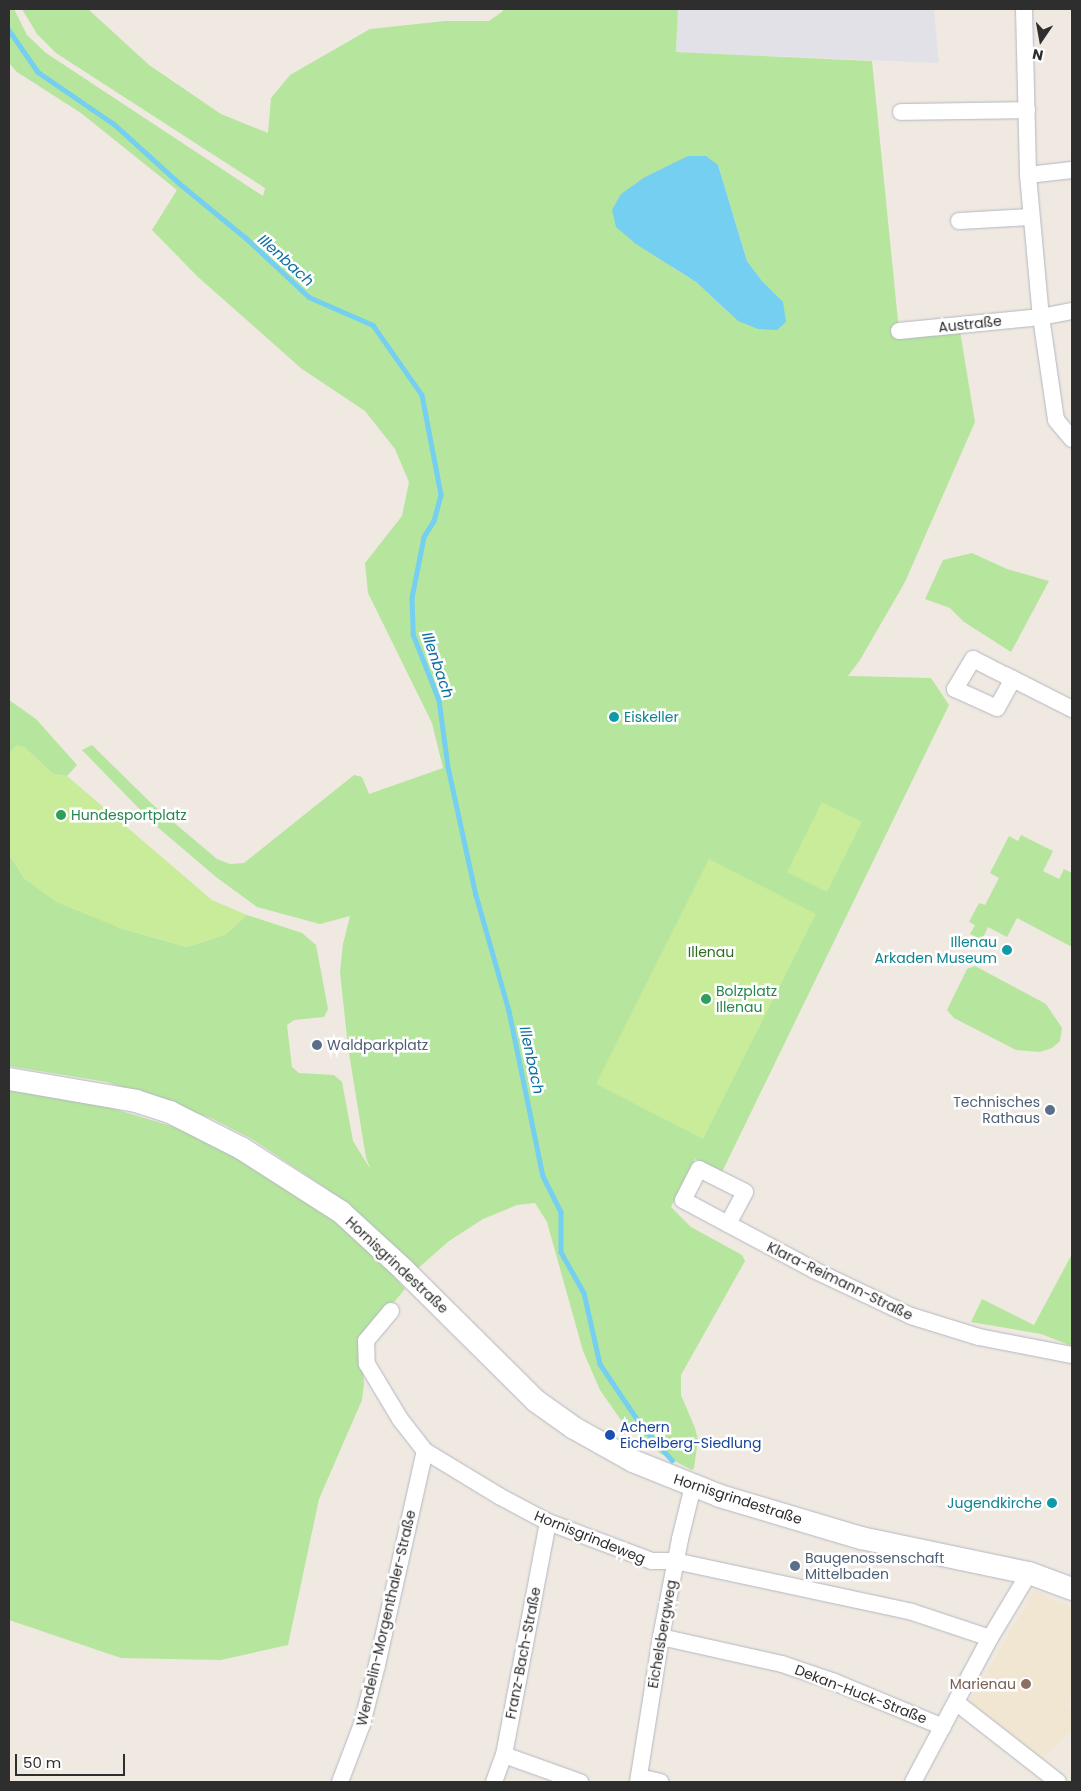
<!DOCTYPE html>
<html>
<head>
<meta charset="utf-8">
<style>
	body { margin:0 }
	#map { position:relative; width:1081px; height:1791px; overflow:hidden; background:#efe9e1; font-family:Poppins,sans-serif }
	div>[style] { position:absolute }
	.industrial>* { inset:0; background:#e3e1e8 }
	.education>* { inset:0; background:#f0e6d1 }
	.green>* { inset:0; background:#b6e59e }
	.pitch>* { inset:0; background:#c9ec9a }
	.water>* { inset:0; background:#75cff0 }
	.stream>* { height:4.5px; margin:-2.25px; padding:0 2.25px; transform-origin:2.25px; border-radius:2.25px; background:#75cff0 }
	.roads { filter:drop-shadow(0 0 1px #b4b7c1) drop-shadow(0 0 1px #b4b7c1) }
	.street>* { height:16px; margin:-8px; padding:0 8px; transform-origin:8px; border-radius:8px; background:#fff }
	.secondary>* { height:22px; margin:-11px; padding:0 11px; transform-origin:11px; border-radius:11px; background:#fff }
	.dots>* { width:14px; height:14px; translate:-50% -50%; box-sizing:border-box; border:2px solid #fff; border-radius:50% }
	span { translate:-50% -50%; white-space:nowrap; text-align:center; line-height:1.15; -webkit-text-stroke:5px #fff; paint-order:stroke }
	.street-label { font-size:14px; color:#2e2e2e }
	.culture-label { font-size:14px; color:#0d838f }
	.left { translate:0 -50%; text-align:left }
	.right { translate:-100% -50%; text-align:right }
	.leisure-label { font-size:14px; color:#27864d }
	.park-label { font-size:14px; color:#2c6e1b }
	.service-label { font-size:14px; color:#4e5e75 }
	.transit-label { font-size:14px; color:#164399 }
	.education-label { font-size:14px; color:#785e54 }
	.water-label { font-size:15px; color:#0d6fa3; font-style:italic }
	.frame { position:absolute; inset:0; border:10px solid #2e2e2e; pointer-events:none }
	.north { position:absolute; left:1016px; top:15px; width:50px; height:50px; -webkit-text-stroke:4px #fff; paint-order:stroke; rotate:192deg; font-size:14px; font-weight:700; line-height:20px; text-align:center; color:#2e2e2e }
	.north::after { content:''; display:block; margin:auto; width:18px; height:22px; background:#2e2e2e; clip-path:polygon(50% 0,100% 100%,50% 72%,0 100%) }
	.scale { position:absolute; left:15px; top:1754px; width:110px; height:22px; box-sizing:border-box; border:2px solid #2e2e2e; border-top:0; padding-left:6px; font-size:15px; line-height:18px; white-space:nowrap; color:#2e2e2e; -webkit-text-stroke:4px #fff; paint-order:stroke }
</style>
</head>
<body>
<div id="map">
	<div class="industrial">
		<i style="clip-path:polygon(678px 9px,934px 9px,939px 63px,676px 52px)"></i>
	</div>
	<div class="education">
		<i style="clip-path:polygon(1034px 1590px,1072px 1608px,1072px 1700px,1067px 1704px,1072px 1709px,1072px 1730px,1041px 1760px,968px 1704px)"></i>
	</div>
	<div class="green">
		<i style="clip-path:polygon(evenodd,9px 9px,14px 9px,27px 35px,46px 53px,263px 196px,265px 188px,56px 53px,37px 34px,22px 9px,88px 9px,149px 65px,221px 114px,268px 133px,271px 98px,290px 75px,370px 29px,445px 21px,489px 21px,503px 11px,503px 9px,678px 9px,676px 52px,872px 61px,899px 331px,959px 325px,975px 422px,905px 582px,860px 660px,848px 676px,931px 678px,949px 705px,722px 1172px,695px 1159px,671px 1207px,691px 1227px,742px 1255px,745px 1261px,681px 1375px,681px 1395px,695px 1428px,698px 1440px,694px 1468px,692px 1470px,661px 1454px,625px 1426px,600px 1390px,583px 1351px,547px 1222px,535px 1203px,517px 1205px,483px 1219px,449px 1241px,416px 1270px,327px 1189px,252px 1139px,211px 1118px,107px 1082px,9px 1066px,9px 855px,25px 879px,120px 928px,187px 947px,226px 934px,247px 915px,302px 933px,316px 945px,328px 1009px,324px 1017px,294px 1020px,287px 1025px,292px 1067px,299px 1073px,334px 1075px,342px 1082px,353px 1141px,371px 1170px,366px 1158px,348px 1047px,340px 972px,343px 944px,350px 916px,320px 924px,257px 907px,216px 877px,155px 825px,82px 750px,92px 745px,152px 804px,217px 859px,230px 864px,244px 863px,354px 775px,362px 777px,369px 794px,443px 768px,432px 723px,368px 593px,365px 563px,402px 516px,409px 482px,395px 449px,365px 411px,302px 369px,198px 277px,152px 230px,177px 190px,81px 113px,17px 72px,9px 63px,9px 9px,718px 165px,747px 261px,762px 281px,738px 321px,696px 282px,672px 267px,645px 177px,664px 168px,718px 165px)"></i>
		<i style="clip-path:polygon(972px 553px,1007px 569px,1049px 581px,1011px 652px,964px 622px,950px 608px,925px 599px,943px 560px)"></i>
		<i style="clip-path:polygon(9px 700px,36px 719px,77px 765px,67px 776px,53px 774px,24px 747px,9px 753px)"></i>
		<i style="clip-path:polygon(1021px 835px,1053px 851px,1043px 871px,1059px 879px,1064px 869px,1072px 873px,1072px 947px,1017px 918px,1007px 937px,988px 927px,982px 940px,970px 934px,975px 925px,969px 922px,979px 903px,985px 905px,999px 878px,990px 873px,1009px 836px,1018px 841px)"></i>
		<i style="clip-path:polygon(975px 966px,1046px 1004px,1062px 1028px,1060px 1041px,1052px 1048px,1040px 1052px,1016px 1050px,954px 1018px,947px 1010px,967px 969px)"></i>
		<i style="clip-path:polygon(9px 1087px,101px 1105px,171px 1126px,221px 1145px,326px 1212px,369px 1248px,405px 1289px,361px 1342px,364px 1384px,362px 1400px,319px 1499px,288px 1645px,221px 1660px,121px 1658px,9px 1620px)"></i>
		<i style="clip-path:polygon(1072px 1254px,1072px 1346px,1041px 1334px,971px 1322px,982px 1299px,1034px 1325px)"></i>
	</div>
	<div class="pitch">
		<i style="clip-path:polygon(17px 745px,24px 747px,53px 774px,67px 776px,212px 900px,247px 915px,226px 934px,187px 947px,120px 928px,56px 902px,25px 879px,9px 855px,9px 753px)"></i>
		<i style="clip-path:polygon(822px 802px,862px 822px,827px 892px,787px 872px)"></i>
		<i style="clip-path:polygon(709px 859px,816px 914px,703px 1139px,596px 1084px)"></i>
	</div>
	<div class="water">
		<i style="clip-path:polygon(688px 156px,706px 156px,718px 165px,747px 261px,762px 281px,783px 302px,786px 322px,777px 330px,758px 329px,738px 321px,696px 282px,636px 244px,616px 227px,612px 210px,621px 194px,645px 177px)"></i>
	</div>
	<div class="stream">
		<i style="left:9px;top:30px;width:51px;rotate:55.4deg"></i>
		<i style="left:38px;top:72px;width:92px;rotate:34.4deg"></i>
		<i style="left:114px;top:124px;width:88px;rotate:42.2deg"></i>
		<i style="left:179px;top:183px;width:87px;rotate:39.4deg"></i>
		<i style="left:246px;top:238px;width:86px;rotate:43.1deg"></i>
		<i style="left:309px;top:297px;width:70px;rotate:23.6deg"></i>
		<i style="left:373px;top:325px;width:85px;rotate:55deg"></i>
		<i style="left:422px;top:395px;width:102px;rotate:79.2deg"></i>
		<i style="left:441px;top:495px;width:27px;rotate:105deg"></i>
		<i style="left:434px;top:521px;width:19px;rotate:122deg"></i>
		<i style="left:424px;top:537px;width:62px;rotate:101.1deg"></i>
		<i style="left:412px;top:598px;width:36px;rotate:88deg"></i>
		<i style="left:413px;top:634px;width:71px;rotate:68.5deg"></i>
		<i style="left:439px;top:700px;width:68px;rotate:82.3deg"></i>
		<i style="left:448px;top:767px;width:131px;rotate:77.7deg"></i>
		<i style="left:476px;top:895px;width:121px;rotate:74.1deg"></i>
		<i style="left:509px;top:1011px;width:168px;rotate:78.4deg"></i>
		<i style="left:543px;top:1176px;width:40px;rotate:63.4deg"></i>
		<i style="left:561px;top:1212px;width:40px;rotate:90deg"></i>
		<i style="left:561px;top:1252px;width:47px;rotate:60.7deg"></i>
		<i style="left:584px;top:1293px;width:73px;rotate:77.3deg"></i>
		<i style="left:600px;top:1364px;width:73px;rotate:56.1deg"></i>
		<i style="left:641px;top:1425px;width:47px;rotate:48.5deg"></i>
	</div>
	<div class="roads">
		<div class="street">
			<i style="left:1024px;top:9px;width:166px;rotate:88.6deg"></i>
			<i style="left:1028px;top:175px;width:143px;rotate:84.8deg"></i>
			<i style="left:1041px;top:317px;width:104px;rotate:81.7deg"></i>
			<i style="left:1056px;top:420px;width:25px;rotate:50deg"></i>
			<i style="left:901px;top:112px;width:126px;rotate:-0.9deg"></i>
			<i style="left:1028px;top:175px;width:44px;rotate:-6.5deg"></i>
			<i style="left:959px;top:221px;width:72px;rotate:-3.2deg"></i>
			<i style="left:899px;top:331px;width:143px;rotate:-5.6deg"></i>
			<i style="left:1041px;top:317px;width:32px;rotate:-11deg"></i>
			<i style="left:1013px;top:679px;width:33px;rotate:119deg"></i>
			<i style="left:997px;top:708px;width:46px;rotate:-155.7deg"></i>
			<i style="left:955px;top:689px;width:35px;rotate:-59deg"></i>
			<i style="left:973px;top:659px;width:36px;rotate:27deg"></i>
			<i style="left:1005px;top:675px;width:75px;rotate:26.9deg"></i>
			<i style="left:728px;top:1224px;width:36px;rotate:-62deg"></i>
			<i style="left:745px;top:1192px;width:51px;rotate:-153.4deg"></i>
			<i style="left:699px;top:1169px;width:35px;rotate:117deg"></i>
			<i style="left:683px;top:1200px;width:149px;rotate:28.1deg"></i>
			<i style="left:814px;top:1270px;width:107px;rotate:25.4deg"></i>
			<i style="left:911px;top:1316px;width:71px;rotate:17.2deg"></i>
			<i style="left:979px;top:1337px;width:95px;rotate:11deg"></i>
			<i style="left:391px;top:1311px;width:39px;rotate:130deg"></i>
			<i style="left:366px;top:1341px;width:23px;rotate:88deg"></i>
			<i style="left:367px;top:1364px;width:64px;rotate:59deg"></i>
			<i style="left:400px;top:1419px;width:41px;rotate:52deg"></i>
			<i style="left:425px;top:1451px;width:87px;rotate:31.3deg"></i>
			<i style="left:499px;top:1496px;width:55px;rotate:28deg"></i>
			<i style="left:548px;top:1522px;width:111px;rotate:20.6deg"></i>
			<i style="left:652px;top:1561px;width:23px"></i>
			<i style="left:675px;top:1561px;width:242px;rotate:12.1deg"></i>
			<i style="left:912px;top:1612px;width:82px;rotate:18.4deg"></i>
			<i style="left:661px;top:1637px;width:124px;rotate:12.6deg"></i>
			<i style="left:782px;top:1664px;width:53px;rotate:18.8deg"></i>
			<i style="left:832px;top:1681px;width:120px;rotate:22.5deg"></i>
			<i style="left:957px;top:1703px;width:128px;rotate:38deg"></i>
			<i style="left:504px;top:1755px;width:81px;rotate:19.6deg"></i>
			<i style="left:639px;top:1777px;width:22px;rotate:13deg"></i>
			<i style="left:340px;top:1782px;width:62px;rotate:-69.2deg"></i>
			<i style="left:362px;top:1724px;width:61px;rotate:-75.7deg"></i>
			<i style="left:377px;top:1665px;width:219px;rotate:-77.4deg"></i>
			<i style="left:494px;top:1782px;width:29px;rotate:-70deg"></i>
			<i style="left:504px;top:1755px;width:237px;rotate:-79.3deg"></i>
			<i style="left:638px;top:1782px;width:147px;rotate:-81deg"></i>
			<i style="left:661px;top:1637px;width:100px;rotate:-79deg"></i>
			<i style="left:680px;top:1539px;width:55px;rotate:-76.2deg"></i>
			<i style="left:913px;top:1782px;width:163px;rotate:-61.9deg"></i>
			<i style="left:990px;top:1638px;width:76px;rotate:-59deg"></i>
		</div>
		<div class="secondary">
			<i style="left:9px;top:1079px;width:129px;rotate:9.8deg"></i>
			<i style="left:136px;top:1101px;width:36px;rotate:18deg"></i>
			<i style="left:170px;top:1112px;width:80px;rotate:26.9deg"></i>
			<i style="left:241px;top:1148px;width:119px;rotate:32.6deg"></i>
			<i style="left:341px;top:1212px;width:86px;rotate:42.6deg"></i>
			<i style="left:404px;top:1270px;width:186px;rotate:44.8deg"></i>
			<i style="left:536px;top:1401px;width:47px;rotate:35.4deg"></i>
			<i style="left:574px;top:1428px;width:68px;rotate:29.2deg"></i>
			<i style="left:633px;top:1461px;width:94px;rotate:21.9deg"></i>
			<i style="left:720px;top:1496px;width:147px;rotate:16.6deg"></i>
			<i style="left:861px;top:1538px;width:172px;rotate:11.8deg"></i>
			<i style="left:1029px;top:1573px;width:46px;rotate:20.4deg"></i>
		</div>
	</div>
	<div class="dots">
		<i style="left:614px;top:717px;background:#0f9aa8"></i>
		<i style="left:61px;top:815px;background:#2e9e5b"></i>
		<i style="left:1007px;top:950px;background:#0f9aa8"></i>
		<i style="left:706px;top:999px;background:#2e9e5b"></i>
		<i style="left:317px;top:1045px;background:#5c6f8a"></i>
		<i style="left:1050px;top:1110px;background:#5c6f8a"></i>
		<i style="left:610px;top:1435px;background:#1a4fb4"></i>
		<i style="left:1052px;top:1503px;background:#0f9aa8"></i>
		<i style="left:795px;top:1566px;background:#5c6f8a"></i>
		<i style="left:1026px;top:1684px;background:#8d6e63"></i>
	</div>
	<div class="street-label">
		<span style="left:970px;top:324px;rotate:-6deg">Austraße</span>
		<span style="left:397px;top:1265px;rotate:43deg">Hornisgrindestraße</span>
		<span style="left:840px;top:1281px;rotate:26deg">Klara-Reimann-Straße</span>
		<span style="left:738px;top:1499px;rotate:18deg">Hornisgrindestraße</span>
		<span style="left:590px;top:1537px;rotate:22deg">Hornisgrindeweg</span>
		<span style="left:386px;top:1618px;rotate:-77deg">Wendelin-Morgenthaler-Straße</span>
		<span style="left:662px;top:1634px;rotate:-80deg">Eichelsbergweg</span>
		<span style="left:523px;top:1653px;rotate:-79deg">Franz-Bach-Straße</span>
		<span style="left:861px;top:1694px;rotate:21deg">Dekan-Huck-Straße</span>
	</div>
	<div class="culture-label">
		<span class="left" style="left:624px;top:717px">Eiskeller</span>
		<span class="right" style="left:997px;top:950px">Illenau<br>Arkaden Museum</span>
		<span class="right" style="left:1042px;top:1503px">Jugendkirche</span>
	</div>
	<div class="leisure-label">
		<span class="left" style="left:71px;top:815px">Hundesportplatz</span>
		<span class="left" style="left:716px;top:999px">Bolzplatz<br>Illenau</span>
	</div>
	<div class="park-label">
		<span style="left:711px;top:952px">Illenau</span>
	</div>
	<div class="service-label">
		<span class="left" style="left:327px;top:1045px">Waldparkplatz</span>
		<span class="right" style="left:1040px;top:1110px">Technisches<br>Rathaus</span>
		<span class="left" style="left:805px;top:1566px">Baugenossenschaft<br>Mittelbaden</span>
	</div>
	<div class="transit-label">
		<span class="left" style="left:620px;top:1435px">Achern<br>Eichelberg-Siedlung</span>
	</div>
	<div class="education-label">
		<span class="right" style="left:1016px;top:1684px">Marienau</span>
	</div>
	<div class="water-label">
		<span style="left:286px;top:260px;rotate:42deg">Illenbach</span>
		<span style="left:438px;top:665px;rotate:71deg">Illenbach</span>
		<span style="left:532px;top:1060px;rotate:78deg">Illenbach</span>
	</div>
	<div class="frame"></div>
	<div class="north">N</div>
	<div class="scale">50 m</div>
</div>
</body>
</html>
